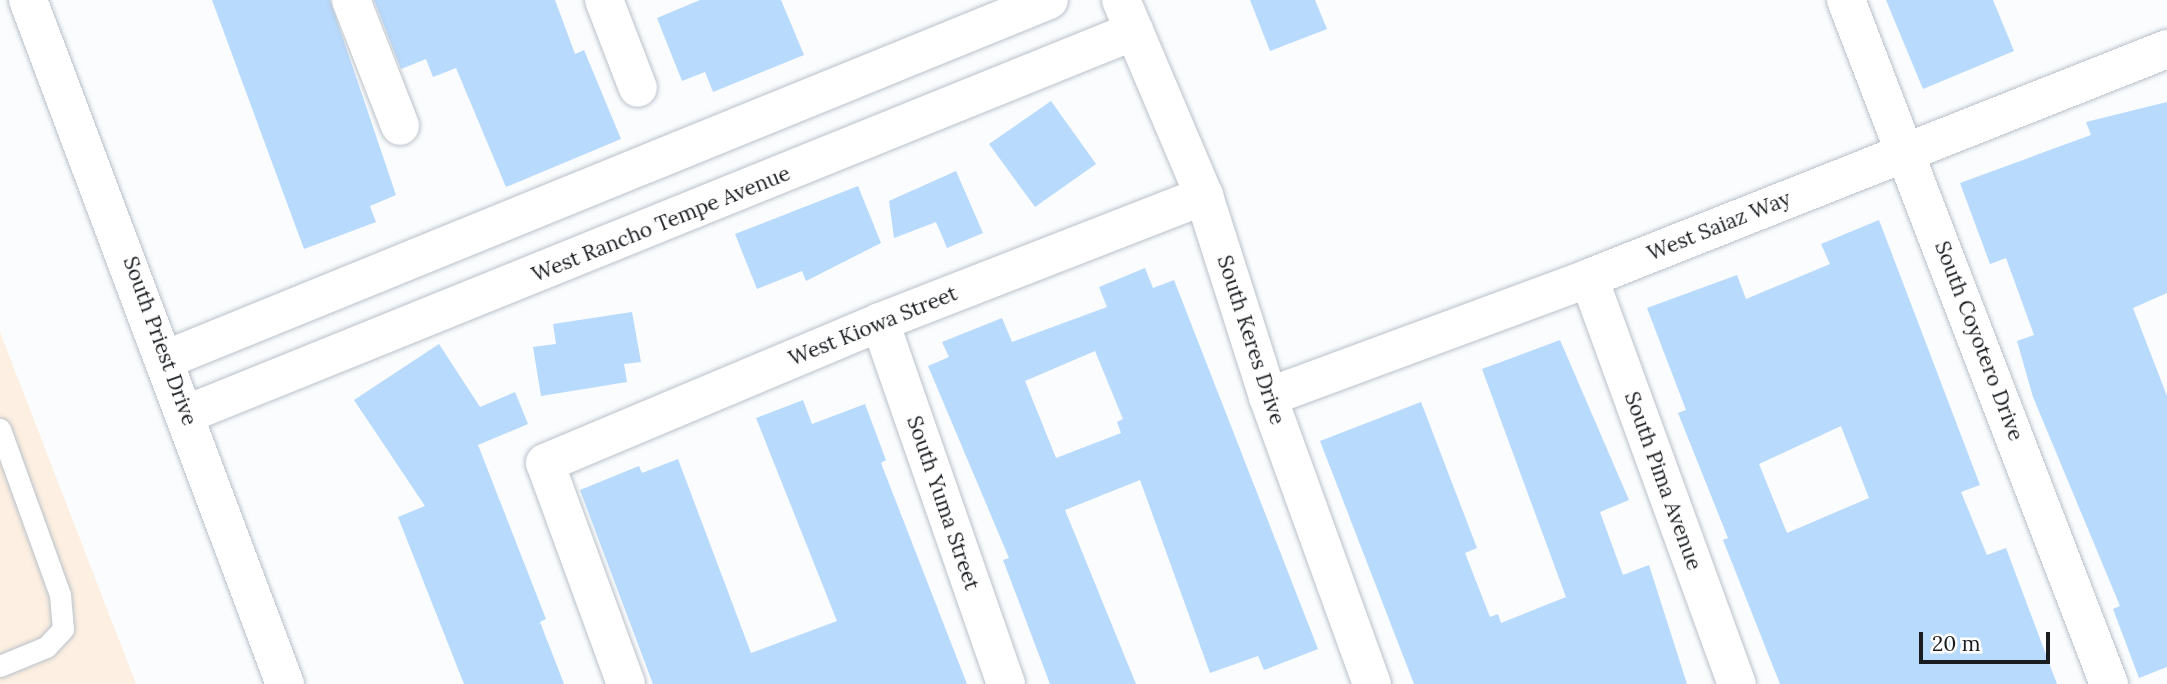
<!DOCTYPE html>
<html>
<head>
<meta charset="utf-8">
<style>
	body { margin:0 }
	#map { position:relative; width:2167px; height:684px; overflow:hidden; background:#fafcfd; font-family:Lora,serif }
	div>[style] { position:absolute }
	.commercial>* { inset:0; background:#fdefe1 }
	.building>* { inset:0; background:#b8dafd }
	.roads { filter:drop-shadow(0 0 2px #b9c1c9) drop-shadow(0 0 2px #b9c1c9) }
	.service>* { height:21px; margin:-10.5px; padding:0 10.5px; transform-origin:10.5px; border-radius:10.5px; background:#fff }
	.minor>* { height:38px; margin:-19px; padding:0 19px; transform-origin:19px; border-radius:19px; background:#fff }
	.secondary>* { height:38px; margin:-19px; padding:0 19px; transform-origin:19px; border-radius:19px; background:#fff }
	span { translate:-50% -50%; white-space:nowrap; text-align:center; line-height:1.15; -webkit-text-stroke:5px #fff; paint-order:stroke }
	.street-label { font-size:21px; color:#1a1d20 }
	.scale { position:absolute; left:1919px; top:632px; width:131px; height:32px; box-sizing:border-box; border:4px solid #1a1d20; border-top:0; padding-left:9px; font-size:21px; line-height:24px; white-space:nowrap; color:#1a1d20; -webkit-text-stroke:5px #fff; paint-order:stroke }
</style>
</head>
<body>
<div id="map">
	<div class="commercial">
		<i style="clip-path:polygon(0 332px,136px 684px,0 684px)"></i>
	</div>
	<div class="building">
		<i style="clip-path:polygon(212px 0,330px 0,396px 195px,370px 206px,376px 222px,304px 249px)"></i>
		<i style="clip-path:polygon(374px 0,555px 0,575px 54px,584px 50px,621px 139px,506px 187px,456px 68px,433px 77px,426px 59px,401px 69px)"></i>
		<i style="clip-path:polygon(700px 0,781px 0,804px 55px,713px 92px,705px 72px,682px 81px,657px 18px)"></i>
		<i style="clip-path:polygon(1250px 0,1315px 0,1327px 29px,1270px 51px)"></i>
		<i style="clip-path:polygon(1886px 0,1993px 0,2014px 51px,1923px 89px)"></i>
		<i style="clip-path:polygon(1051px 101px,1096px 164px,1035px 207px,989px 144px)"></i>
		<i style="clip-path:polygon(2167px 102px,2167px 293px,2133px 308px,2167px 396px,2167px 667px,2139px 678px,2113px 609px,2120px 606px,2033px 397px,2017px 341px,2034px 335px,2006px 258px,1990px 264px,1960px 183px,2091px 135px,2086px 122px)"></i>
		<i style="clip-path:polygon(956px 171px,983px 233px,947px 248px,936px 222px,894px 238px,889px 201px)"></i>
		<i style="clip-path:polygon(858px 186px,881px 243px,806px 281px,802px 271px,757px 289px,735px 234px)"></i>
		<i style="clip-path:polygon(evenodd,1879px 220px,1980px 485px,1961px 492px,1987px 555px,2006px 548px,2057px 684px,1780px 684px,1723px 540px,1728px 538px,1678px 413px,1686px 410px,1647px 308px,1737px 275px,1746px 299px,1830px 264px,1821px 244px,1879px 220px,1841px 426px,1869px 498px,1787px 533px,1759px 464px,1841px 426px)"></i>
		<i style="clip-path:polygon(evenodd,1145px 268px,1153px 288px,1174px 280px,1318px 649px,1264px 670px,1258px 656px,1210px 673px,1140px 480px,1065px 510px,1136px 684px,1050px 684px,1003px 560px,1009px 558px,928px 366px,949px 357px,942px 342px,1002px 318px,1012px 342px,1107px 307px,1099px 287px,1145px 268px,1095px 351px,1123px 419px,1117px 422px,1121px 433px,1056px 458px,1025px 381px,1095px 351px)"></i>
		<i style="clip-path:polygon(632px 312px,641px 362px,624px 364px,627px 382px,541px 396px,533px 347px,556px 344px,553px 324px)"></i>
		<i style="clip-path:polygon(1560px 340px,1629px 500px,1600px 512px,1623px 575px,1649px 565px,1687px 684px,1414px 684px,1320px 441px,1421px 402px,1477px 548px,1465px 553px,1490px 617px,1498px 614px,1501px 623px,1566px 597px,1482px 369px)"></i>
		<i style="clip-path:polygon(439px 344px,480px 407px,515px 392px,528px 424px,478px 445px,546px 619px,540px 622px,564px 684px,464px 684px,398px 517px,425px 506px,354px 400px)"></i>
		<i style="clip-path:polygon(803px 400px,812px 424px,865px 404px,886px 460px,881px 463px,967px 684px,653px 684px,580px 490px,639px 466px,642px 473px,678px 459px,751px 653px,837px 621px,756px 418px)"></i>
	</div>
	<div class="roads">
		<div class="service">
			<i style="left:0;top:429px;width:177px;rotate:70.1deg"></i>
			<i style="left:60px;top:595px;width:34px;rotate:85deg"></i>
			<i style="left:63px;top:629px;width:25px;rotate:133deg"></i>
			<i style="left:46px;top:647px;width:50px;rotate:157.6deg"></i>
		</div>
		<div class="minor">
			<i style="left:351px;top:0;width:135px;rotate:68.7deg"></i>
			<i style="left:604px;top:0;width:94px;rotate:68.9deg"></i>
			<i style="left:1121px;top:0;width:213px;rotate:67deg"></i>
			<i style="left:1204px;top:196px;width:211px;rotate:72.3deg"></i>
			<i style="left:1268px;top:397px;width:305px;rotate:70.1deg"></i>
			<i style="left:1846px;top:0;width:733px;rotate:68.97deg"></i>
			<i style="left:1589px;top:278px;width:432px;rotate:70deg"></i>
			<i style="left:880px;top:322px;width:383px;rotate:70.8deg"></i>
			<i style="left:167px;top:359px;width:952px;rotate:-22.15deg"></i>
			<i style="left:1268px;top:397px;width:342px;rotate:-20.3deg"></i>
			<i style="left:1589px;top:278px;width:622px;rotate:-21.61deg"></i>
			<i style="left:187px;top:414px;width:1022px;rotate:-22.02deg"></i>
			<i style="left:626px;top:684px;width:235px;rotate:-110.1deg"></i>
			<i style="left:545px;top:463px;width:363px;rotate:-22.8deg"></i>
			<i style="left:880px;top:322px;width:348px;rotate:-21.3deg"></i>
		</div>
		<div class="secondary">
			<i style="left:28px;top:0;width:731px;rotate:69.41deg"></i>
		</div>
	</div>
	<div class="street-label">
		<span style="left:661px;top:224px;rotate:-22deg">West Rancho Tempe Avenue</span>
		<span style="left:1719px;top:226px;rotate:-22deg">West Saiaz Way</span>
		<span style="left:873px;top:326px;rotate:-22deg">West Kiowa Street</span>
		<span style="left:1251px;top:340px;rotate:72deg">South Keres Drive</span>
		<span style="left:160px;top:341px;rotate:70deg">South Priest Drive</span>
		<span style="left:1979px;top:341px;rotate:69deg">South Coyotero Drive</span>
		<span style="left:1663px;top:481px;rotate:70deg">South Pima Avenue</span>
		<span style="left:943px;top:503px;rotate:71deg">South Yuma Street</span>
	</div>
	<div class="scale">20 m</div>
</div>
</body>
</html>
